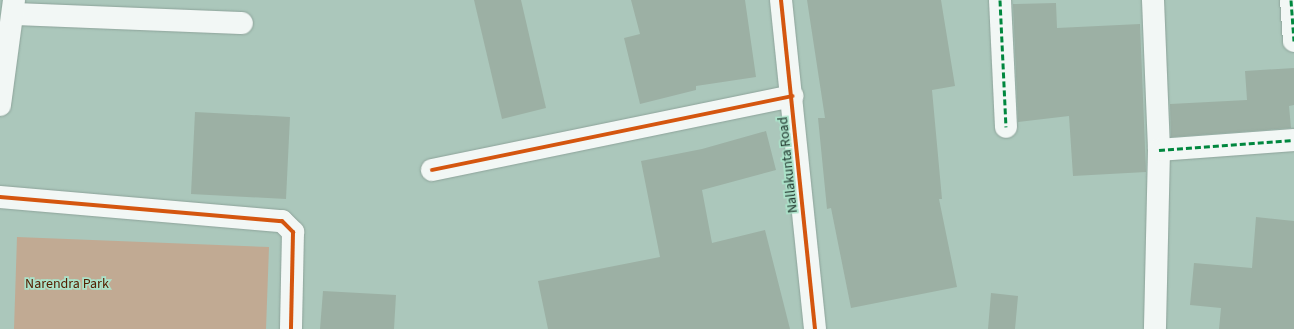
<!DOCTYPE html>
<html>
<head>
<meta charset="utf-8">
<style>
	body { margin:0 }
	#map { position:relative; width:1294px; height:329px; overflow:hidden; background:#abc7bb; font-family:"Source Sans 3",sans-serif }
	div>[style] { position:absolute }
	.green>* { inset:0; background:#c1aa93 }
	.building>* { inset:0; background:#9cb0a4 }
	.roads { filter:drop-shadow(0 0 1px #8da39a) drop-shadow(0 0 1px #8da39a) }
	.minor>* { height:22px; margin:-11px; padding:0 11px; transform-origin:11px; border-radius:11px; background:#f2f7f5 }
	.tertiary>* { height:22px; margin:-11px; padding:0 11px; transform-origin:11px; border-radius:11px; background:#f2f7f5 }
	.quiet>* { height:3px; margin-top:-1.5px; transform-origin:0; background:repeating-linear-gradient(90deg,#00873e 0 6px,transparent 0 9px) }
	.cycleway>* { height:4px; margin:-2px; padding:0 2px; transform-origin:2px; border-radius:2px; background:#d4560f }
	span { translate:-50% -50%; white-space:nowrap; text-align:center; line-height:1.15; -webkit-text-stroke:3.5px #abe2c9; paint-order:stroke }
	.street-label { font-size:14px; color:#21372e }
	.park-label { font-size:14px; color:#542002 }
</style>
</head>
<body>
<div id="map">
	<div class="green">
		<i style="clip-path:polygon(17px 237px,269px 247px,266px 329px,14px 329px)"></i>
	</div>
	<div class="building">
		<i style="clip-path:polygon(474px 0,521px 0,546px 108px,502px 119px)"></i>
		<i style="clip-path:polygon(631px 0,745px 0,756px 77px,696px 86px,696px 90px,640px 104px,624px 38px,640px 34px)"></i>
		<i style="clip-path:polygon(807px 0,941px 0,955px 86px,932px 90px,942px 199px,939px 199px,957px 287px,851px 308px,831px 208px,827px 209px,818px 118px,825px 118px)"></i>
		<i style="clip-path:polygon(1056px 3px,1057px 28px,1140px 24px,1146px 172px,1073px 176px,1069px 116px,1018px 122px,1013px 4px)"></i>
		<i style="clip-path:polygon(1294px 68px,1294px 105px,1289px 106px,1291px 128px,1171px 137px,1170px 104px,1247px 100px,1245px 71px)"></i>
		<i style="clip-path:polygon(195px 112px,290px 117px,286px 199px,191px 194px)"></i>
		<i style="clip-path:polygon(766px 131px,776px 170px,702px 190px,712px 243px,765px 230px,790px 329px,548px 329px,538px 281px,660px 257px,641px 161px,702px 149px)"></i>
		<i style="clip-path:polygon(1256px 217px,1294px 221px,1294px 329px,1219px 329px,1221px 308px,1190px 305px,1194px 263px,1252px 268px)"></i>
		<i style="clip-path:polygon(323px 291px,396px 295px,394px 329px,320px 329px)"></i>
		<i style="clip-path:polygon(991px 293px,1018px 296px,1015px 329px,988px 329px)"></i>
	</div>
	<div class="roads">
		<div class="minor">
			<i style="left:1000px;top:0;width:127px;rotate:87.3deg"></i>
			<i style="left:1153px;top:0;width:150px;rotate:87.7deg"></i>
			<i style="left:1159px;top:150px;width:179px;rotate:91.3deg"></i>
			<i style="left:1291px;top:0;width:41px;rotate:85.8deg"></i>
			<i style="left:14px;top:14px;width:228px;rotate:2.3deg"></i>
			<i style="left:0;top:105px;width:106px;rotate:-82.4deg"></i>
			<i style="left:1159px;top:150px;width:135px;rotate:-4.2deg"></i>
			<i style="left:432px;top:170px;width:368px;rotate:-11.6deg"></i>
			<i style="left:0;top:197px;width:283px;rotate:4.9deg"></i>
			<i style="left:282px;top:221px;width:16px;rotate:45deg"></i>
			<i style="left:293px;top:232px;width:97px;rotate:91.2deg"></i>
		</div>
		<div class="tertiary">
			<i style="left:781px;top:0;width:331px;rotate:84.1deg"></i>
		</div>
	</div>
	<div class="quiet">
		<i style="left:1000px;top:0;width:127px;rotate:87.3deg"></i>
		<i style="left:1291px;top:0;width:41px;rotate:85.8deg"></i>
		<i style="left:1159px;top:150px;width:135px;rotate:-4.2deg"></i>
	</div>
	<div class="cycleway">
		<i style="left:781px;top:0;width:331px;rotate:84.1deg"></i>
		<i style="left:432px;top:170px;width:368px;rotate:-11.6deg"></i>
		<i style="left:0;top:197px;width:283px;rotate:4.9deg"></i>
		<i style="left:282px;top:221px;width:16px;rotate:45deg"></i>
		<i style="left:293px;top:232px;width:97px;rotate:91.2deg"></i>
	</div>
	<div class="street-label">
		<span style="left:788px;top:165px;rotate:-96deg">Nallakunta Road</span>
	</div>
	<div class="park-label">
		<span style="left:67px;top:284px">Narendra Park</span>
	</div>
</div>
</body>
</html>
